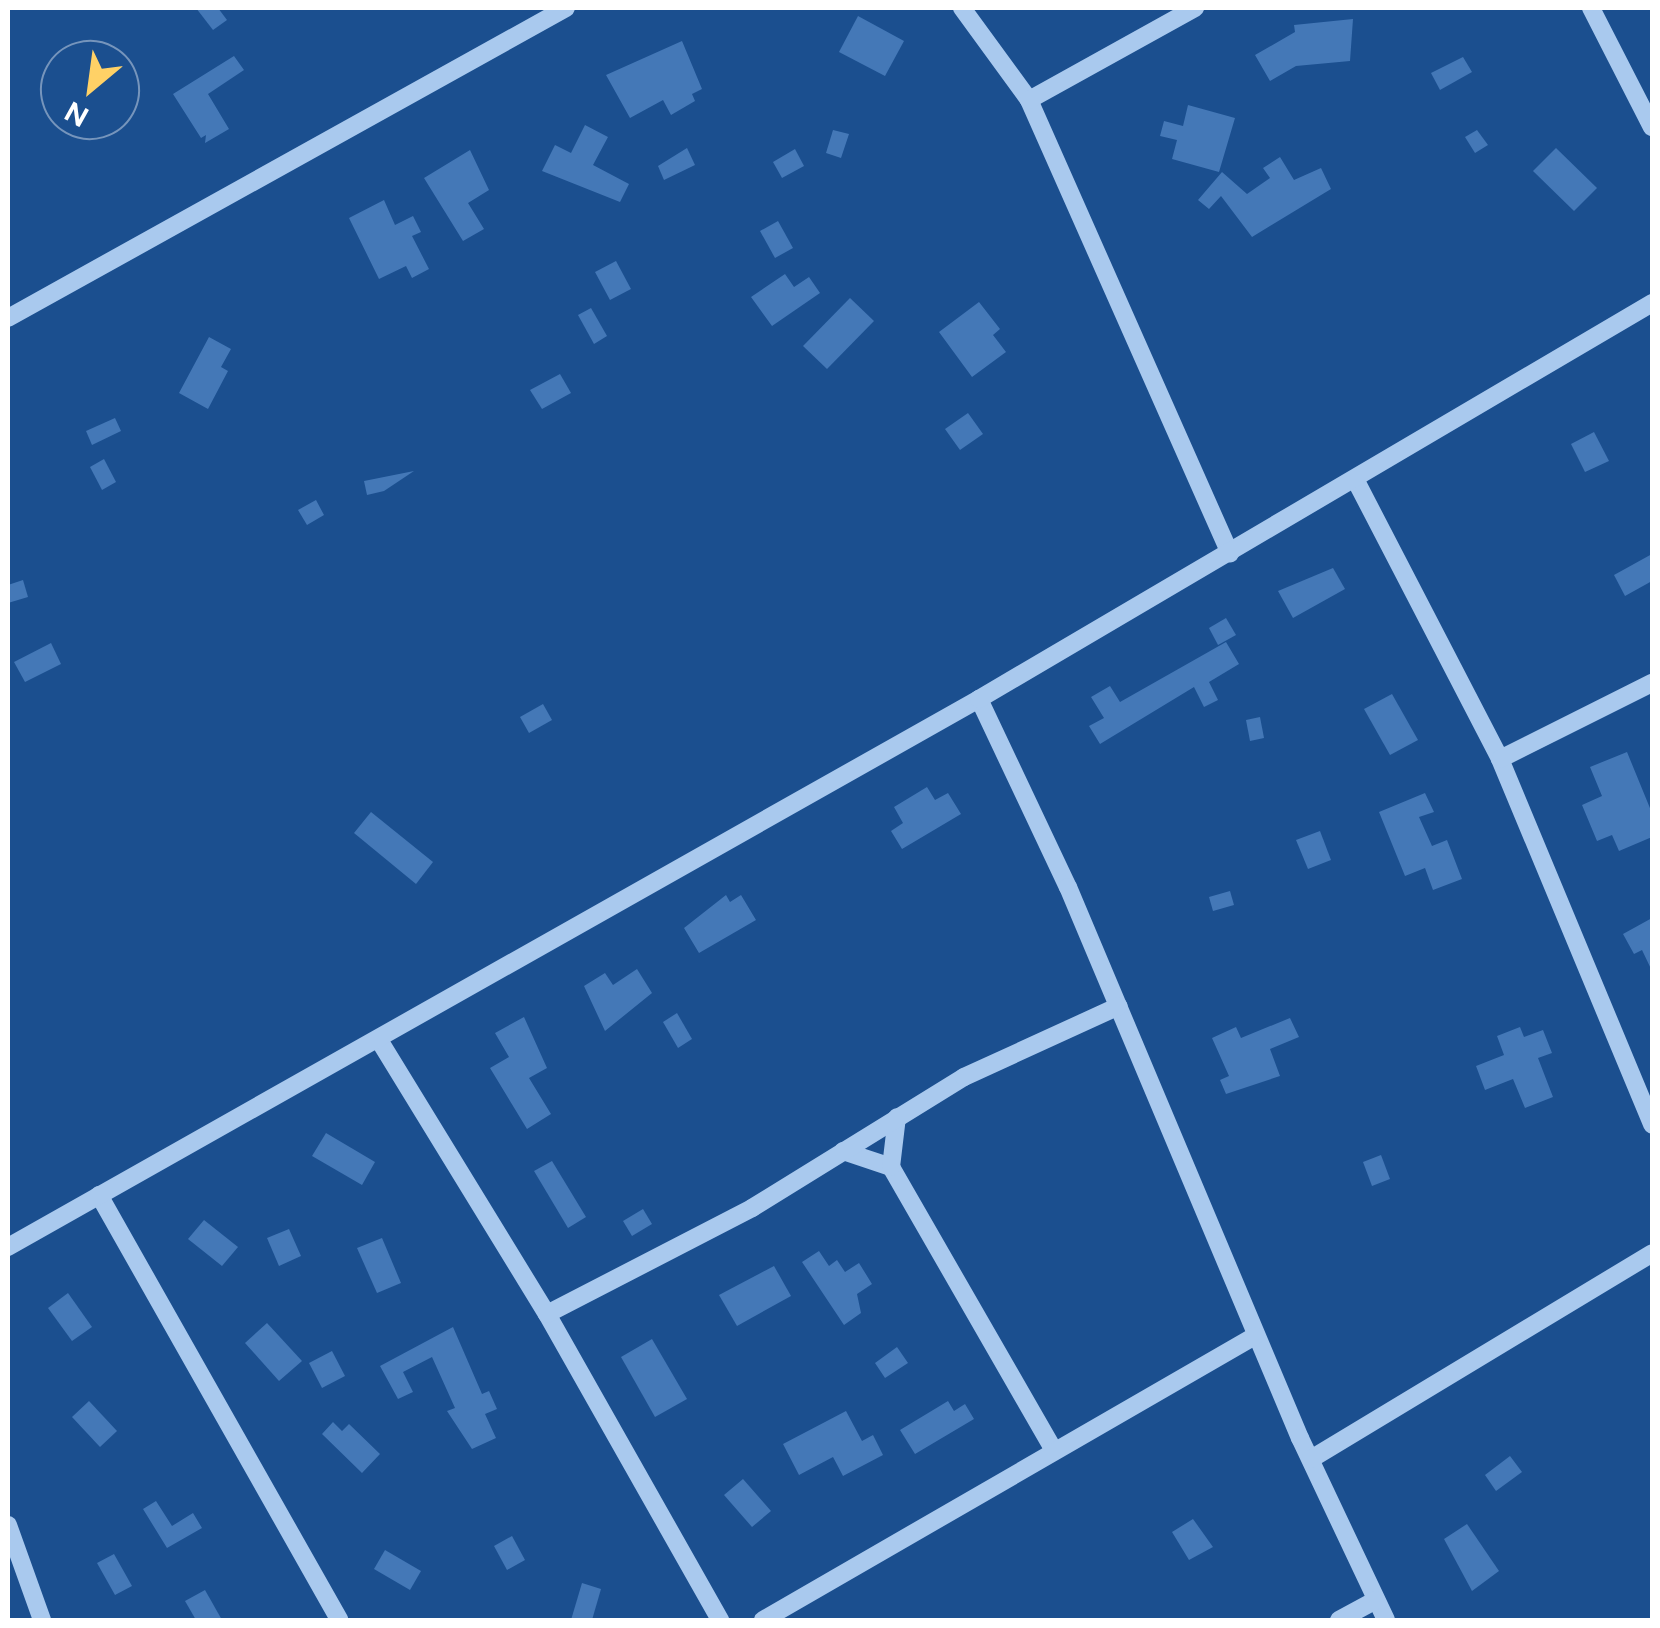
<!DOCTYPE html>
<html>
<head>
<meta charset="utf-8">
<style>
	body { margin:0 }
	#map { position:relative; width:1660px; height:1628px; overflow:hidden; background:#1b4f8f; font-family:Figtree,sans-serif }
	div>[style] { position:absolute }
	.building>* { inset:0; background:#4478b7 }
	.minor>* { height:18px; margin:-9px; padding:0 9px; transform-origin:9px; border-radius:9px; background:#a9c9ee }
	span { translate:-50% -50%; white-space:nowrap; text-align:center; line-height:1.15; -webkit-text-stroke:10px #1b4f8f; paint-order:stroke }
	.frame { position:absolute; inset:0; border:10px solid #fff; pointer-events:none }
	.north { position:absolute; left:40px; top:40px; width:100px; height:100px; box-sizing:border-box; background:#1b4f8f; border:2px solid #7695bc; border-radius:50%; rotate:209deg; font-size:28px; font-weight:700; line-height:40px; text-align:center; color:#fff }
	.north::after { content:''; display:block; margin:auto; width:35px; height:45px; background:#ffd166; clip-path:polygon(50% 0,100% 100%,50% 72%,0 100%) }
</style>
</head>
<body>
<div id="map">
	<div class="building">
		<i style="clip-path:polygon(196px 8px,218px 8px,227px 20px,213px 30px)"></i>
		<i style="clip-path:polygon(858px 16px,904px 41px,885px 76px,839px 52px)"></i>
		<i style="clip-path:polygon(1353px 19px,1350px 61px,1296px 66px,1270px 81px,1255px 55px,1295px 32px,1294px 25px)"></i>
		<i style="clip-path:polygon(682px 41px,702px 89px,692px 94px,695px 101px,671px 115px,663px 100px,630px 118px,606px 75px)"></i>
		<i style="clip-path:polygon(234px 56px,244px 70px,208px 94px,229px 129px,205px 143px,206px 135px,201px 138px,173px 94px)"></i>
		<i style="clip-path:polygon(1463px 57px,1472px 72px,1440px 90px,1431px 73px)"></i>
		<i style="clip-path:polygon(1188px 105px,1235px 118px,1219px 172px,1172px 159px,1177px 140px,1160px 136px,1164px 121px,1183px 126px)"></i>
		<i style="clip-path:polygon(585px 125px,608px 137px,593px 165px,629px 184px,620px 202px,542px 171px,555px 145px,571px 153px)"></i>
		<i style="clip-path:polygon(833px 130px,849px 134px,841px 158px,826px 153px)"></i>
		<i style="clip-path:polygon(1477px 130px,1488px 145px,1475px 153px,1465px 137px)"></i>
		<i style="clip-path:polygon(687px 148px,695px 165px,664px 180px,658px 166px)"></i>
		<i style="clip-path:polygon(1556px 148px,1597px 188px,1574px 211px,1533px 171px)"></i>
		<i style="clip-path:polygon(795px 149px,804px 166px,782px 178px,773px 162px)"></i>
		<i style="clip-path:polygon(470px 150px,489px 190px,468px 203px,484px 229px,463px 241px,424px 178px)"></i>
		<i style="clip-path:polygon(1280px 157px,1294px 180px,1321px 168px,1331px 189px,1252px 237px,1221px 196px,1209px 209px,1198px 200px,1222px 172px,1247px 194px,1270px 178px,1263px 168px)"></i>
		<i style="clip-path:polygon(384px 200px,395px 225px,413px 216px,421px 232px,412px 236px,429px 269px,412px 278px,406px 266px,379px 279px,349px 218px)"></i>
		<i style="clip-path:polygon(778px 221px,793px 248px,775px 258px,760px 231px)"></i>
		<i style="clip-path:polygon(616px 261px,631px 289px,610px 300px,595px 272px)"></i>
		<i style="clip-path:polygon(785px 274px,794px 287px,809px 277px,820px 293px,772px 326px,751px 297px)"></i>
		<i style="clip-path:polygon(850px 298px,874px 321px,827px 369px,803px 346px)"></i>
		<i style="clip-path:polygon(979px 302px,1000px 329px,993px 335px,1006px 352px,972px 377px,939px 332px)"></i>
		<i style="clip-path:polygon(591px 308px,607px 336px,594px 344px,578px 315px)"></i>
		<i style="clip-path:polygon(209px 337px,231px 349px,221px 367px,228px 371px,208px 409px,179px 393px)"></i>
		<i style="clip-path:polygon(560px 374px,571px 393px,542px 409px,530px 390px)"></i>
		<i style="clip-path:polygon(968px 413px,983px 434px,960px 450px,945px 429px)"></i>
		<i style="clip-path:polygon(115px 418px,121px 431px,92px 445px,86px 431px)"></i>
		<i style="clip-path:polygon(1594px 432px,1609px 461px,1585px 472px,1571px 444px)"></i>
		<i style="clip-path:polygon(104px 459px,116px 482px,102px 490px,90px 467px)"></i>
		<i style="clip-path:polygon(414px 471px,384px 491px,367px 495px,364px 481px)"></i>
		<i style="clip-path:polygon(316px 500px,324px 515px,307px 525px,298px 510px)"></i>
		<i style="clip-path:polygon(1652px 554px,1652px 581px,1625px 596px,1614px 575px)"></i>
		<i style="clip-path:polygon(1333px 568px,1345px 589px,1293px 618px,1278px 591px)"></i>
		<i style="clip-path:polygon(23px 580px,28px 597px,8px 603px,8px 585px)"></i>
		<i style="clip-path:polygon(1226px 618px,1236px 635px,1218px 645px,1209px 628px)"></i>
		<i style="clip-path:polygon(1226px 642px,1239px 664px,1209px 682px,1218px 700px,1204px 707px,1194px 687px,1100px 744px,1089px 726px,1104px 718px,1091px 697px,1110px 686px,1120px 702px)"></i>
		<i style="clip-path:polygon(51px 643px,61px 664px,25px 682px,14px 662px)"></i>
		<i style="clip-path:polygon(1392px 694px,1418px 740px,1390px 755px,1364px 709px)"></i>
		<i style="clip-path:polygon(543px 704px,552px 720px,529px 733px,520px 717px)"></i>
		<i style="clip-path:polygon(1260px 717px,1264px 738px,1250px 741px,1246px 720px)"></i>
		<i style="clip-path:polygon(1627px 752px,1652px 813px,1652px 837px,1619px 851px,1612px 835px,1597px 841px,1582px 805px,1602px 796px,1590px 767px)"></i>
		<i style="clip-path:polygon(927px 787px,935px 800px,948px 793px,961px 814px,902px 849px,891px 831px,903px 823px,894px 807px)"></i>
		<i style="clip-path:polygon(1425px 793px,1434px 812px,1419px 817px,1432px 846px,1447px 840px,1462px 879px,1433px 890px,1425px 868px,1405px 876px,1379px 812px)"></i>
		<i style="clip-path:polygon(371px 812px,433px 862px,416px 884px,354px 833px)"></i>
		<i style="clip-path:polygon(1320px 831px,1331px 860px,1308px 869px,1296px 840px)"></i>
		<i style="clip-path:polygon(1230px 891px,1234px 905px,1213px 911px,1209px 897px)"></i>
		<i style="clip-path:polygon(726px 895px,730px 902px,741px 895px,756px 920px,699px 953px,684px 928px)"></i>
		<i style="clip-path:polygon(1652px 918px,1652px 971px,1642px 950px,1634px 954px,1623px 934px)"></i>
		<i style="clip-path:polygon(637px 969px,652px 993px,605px 1031px,584px 986px,605px 973px,613px 985px)"></i>
		<i style="clip-path:polygon(677px 1013px,692px 1039px,678px 1048px,663px 1022px)"></i>
		<i style="clip-path:polygon(524px 1017px,547px 1068px,529px 1078px,551px 1114px,527px 1129px,490px 1068px,509px 1057px,495px 1033px)"></i>
		<i style="clip-path:polygon(1290px 1018px,1299px 1037px,1270px 1049px,1280px 1076px,1226px 1094px,1220px 1080px,1229px 1076px,1212px 1038px,1236px 1027px,1241px 1038px)"></i>
		<i style="clip-path:polygon(1520px 1027px,1524px 1037px,1543px 1030px,1552px 1053px,1538px 1058px,1553px 1097px,1525px 1108px,1513px 1079px,1485px 1090px,1476px 1066px,1504px 1055px,1497px 1036px)"></i>
		<i style="clip-path:polygon(326px 1133px,375px 1162px,362px 1185px,312px 1156px)"></i>
		<i style="clip-path:polygon(1381px 1155px,1390px 1179px,1372px 1186px,1363px 1162px)"></i>
		<i style="clip-path:polygon(552px 1161px,586px 1217px,568px 1228px,534px 1171px)"></i>
		<i style="clip-path:polygon(643px 1209px,652px 1224px,632px 1236px,623px 1221px)"></i>
		<i style="clip-path:polygon(204px 1220px,238px 1247px,222px 1266px,188px 1239px)"></i>
		<i style="clip-path:polygon(289px 1229px,301px 1256px,279px 1266px,267px 1238px)"></i>
		<i style="clip-path:polygon(382px 1238px,401px 1283px,377px 1293px,357px 1248px)"></i>
		<i style="clip-path:polygon(819px 1251px,829px 1266px,837px 1260px,845px 1272px,859px 1263px,872px 1284px,857px 1294px,861px 1313px,844px 1325px,802px 1262px)"></i>
		<i style="clip-path:polygon(774px 1266px,791px 1296px,737px 1326px,719px 1295px)"></i>
		<i style="clip-path:polygon(68px 1293px,92px 1327px,72px 1341px,48px 1308px)"></i>
		<i style="clip-path:polygon(267px 1323px,302px 1361px,279px 1381px,245px 1343px)"></i>
		<i style="clip-path:polygon(453px 1327px,482px 1394px,489px 1391px,497px 1409px,485px 1414px,496px 1438px,472px 1449px,447px 1411px,455px 1408px,432px 1357px,403px 1372px,413px 1392px,398px 1399px,380px 1366px)"></i>
		<i style="clip-path:polygon(652px 1339px,687px 1399px,655px 1417px,621px 1357px)"></i>
		<i style="clip-path:polygon(897px 1347px,908px 1363px,885px 1378px,875px 1363px)"></i>
		<i style="clip-path:polygon(332px 1351px,345px 1376px,322px 1388px,309px 1363px)"></i>
		<i style="clip-path:polygon(89px 1401px,117px 1431px,100px 1447px,72px 1417px)"></i>
		<i style="clip-path:polygon(948px 1401px,954px 1411px,965px 1404px,974px 1419px,915px 1454px,900px 1430px)"></i>
		<i style="clip-path:polygon(846px 1411px,862px 1441px,873px 1435px,883px 1455px,843px 1476px,833px 1457px,799px 1475px,783px 1444px)"></i>
		<i style="clip-path:polygon(333px 1422px,342px 1431px,349px 1424px,380px 1454px,362px 1473px,322px 1434px)"></i>
		<i style="clip-path:polygon(1510px 1456px,1522px 1472px,1496px 1491px,1485px 1475px)"></i>
		<i style="clip-path:polygon(743px 1479px,771px 1511px,752px 1527px,724px 1495px)"></i>
		<i style="clip-path:polygon(156px 1501px,172px 1526px,193px 1513px,202px 1528px,167px 1548px,143px 1509px)"></i>
		<i style="clip-path:polygon(1193px 1519px,1213px 1547px,1189px 1560px,1172px 1532px)"></i>
		<i style="clip-path:polygon(1467px 1524px,1499px 1571px,1472px 1591px,1444px 1539px)"></i>
		<i style="clip-path:polygon(512px 1536px,525px 1560px,507px 1570px,494px 1546px)"></i>
		<i style="clip-path:polygon(385px 1550px,421px 1571px,410px 1590px,374px 1569px)"></i>
		<i style="clip-path:polygon(114px 1554px,132px 1586px,115px 1595px,97px 1563px)"></i>
		<i style="clip-path:polygon(582px 1583px,601px 1589px,592px 1620px,571px 1620px)"></i>
		<i style="clip-path:polygon(205px 1590px,222px 1620px,196px 1620px,185px 1601px)"></i>
	</div>
	<div class="minor">
		<i style="left:962px;top:8px;width:114px;rotate:53.9deg"></i>
		<i style="left:1029px;top:100px;width:496px;rotate:66.1deg"></i>
		<i style="left:1591px;top:8px;width:134px;rotate:62.9deg"></i>
		<i style="left:1029px;top:100px;width:190px;rotate:-29deg"></i>
		<i style="left:8px;top:318px;width:638px;rotate:-29.05deg"></i>
		<i style="left:1356px;top:481px;width:313px;rotate:62.6deg"></i>
		<i style="left:1500px;top:759px;width:396px;rotate:67.4deg"></i>
		<i style="left:979px;top:699px;width:208px;rotate:64.7deg"></i>
		<i style="left:1068px;top:887px;width:598px;rotate:67.17deg"></i>
		<i style="left:1300px;top:1438px;width:201px;rotate:64.7deg"></i>
		<i style="left:1500px;top:759px;width:170px;rotate:-26.6deg"></i>
		<i style="left:379px;top:1040px;width:321px;rotate:58.5deg"></i>
		<i style="left:547px;top:1314px;width:352px;rotate:60.5deg"></i>
		<i style="left:843px;top:1151px;width:51px;rotate:18.4deg"></i>
		<i style="left:891px;top:1167px;width:325px;rotate:60.1deg"></i>
		<i style="left:891px;top:1167px;width:50px;rotate:-83.2deg"></i>
		<i style="left:99px;top:1195px;width:488px;rotate:60.5deg"></i>
		<i style="left:8px;top:1247px;width:1115px;rotate:-29.44deg"></i>
		<i style="left:979px;top:699px;width:781px;rotate:-30.47deg"></i>
		<i style="left:547px;top:1314px;width:231px;rotate:-27.3deg"></i>
		<i style="left:752px;top:1208px;width:249px;rotate:-31.7deg"></i>
		<i style="left:964px;top:1077px;width:170px;rotate:-24.6deg"></i>
		<i style="left:1311px;top:1459px;width:398px;rotate:-31.1deg"></i>
		<i style="left:8px;top:1525px;width:101px;rotate:70.3deg"></i>
		<i style="left:763px;top:1620px;width:568px;rotate:-30deg"></i>
		<i style="left:1339px;top:1620px;width:42px;rotate:-28.4deg"></i>
	</div>
	<div class="frame"></div>
	<div class="north">N</div>
</div>
</body>
</html>
